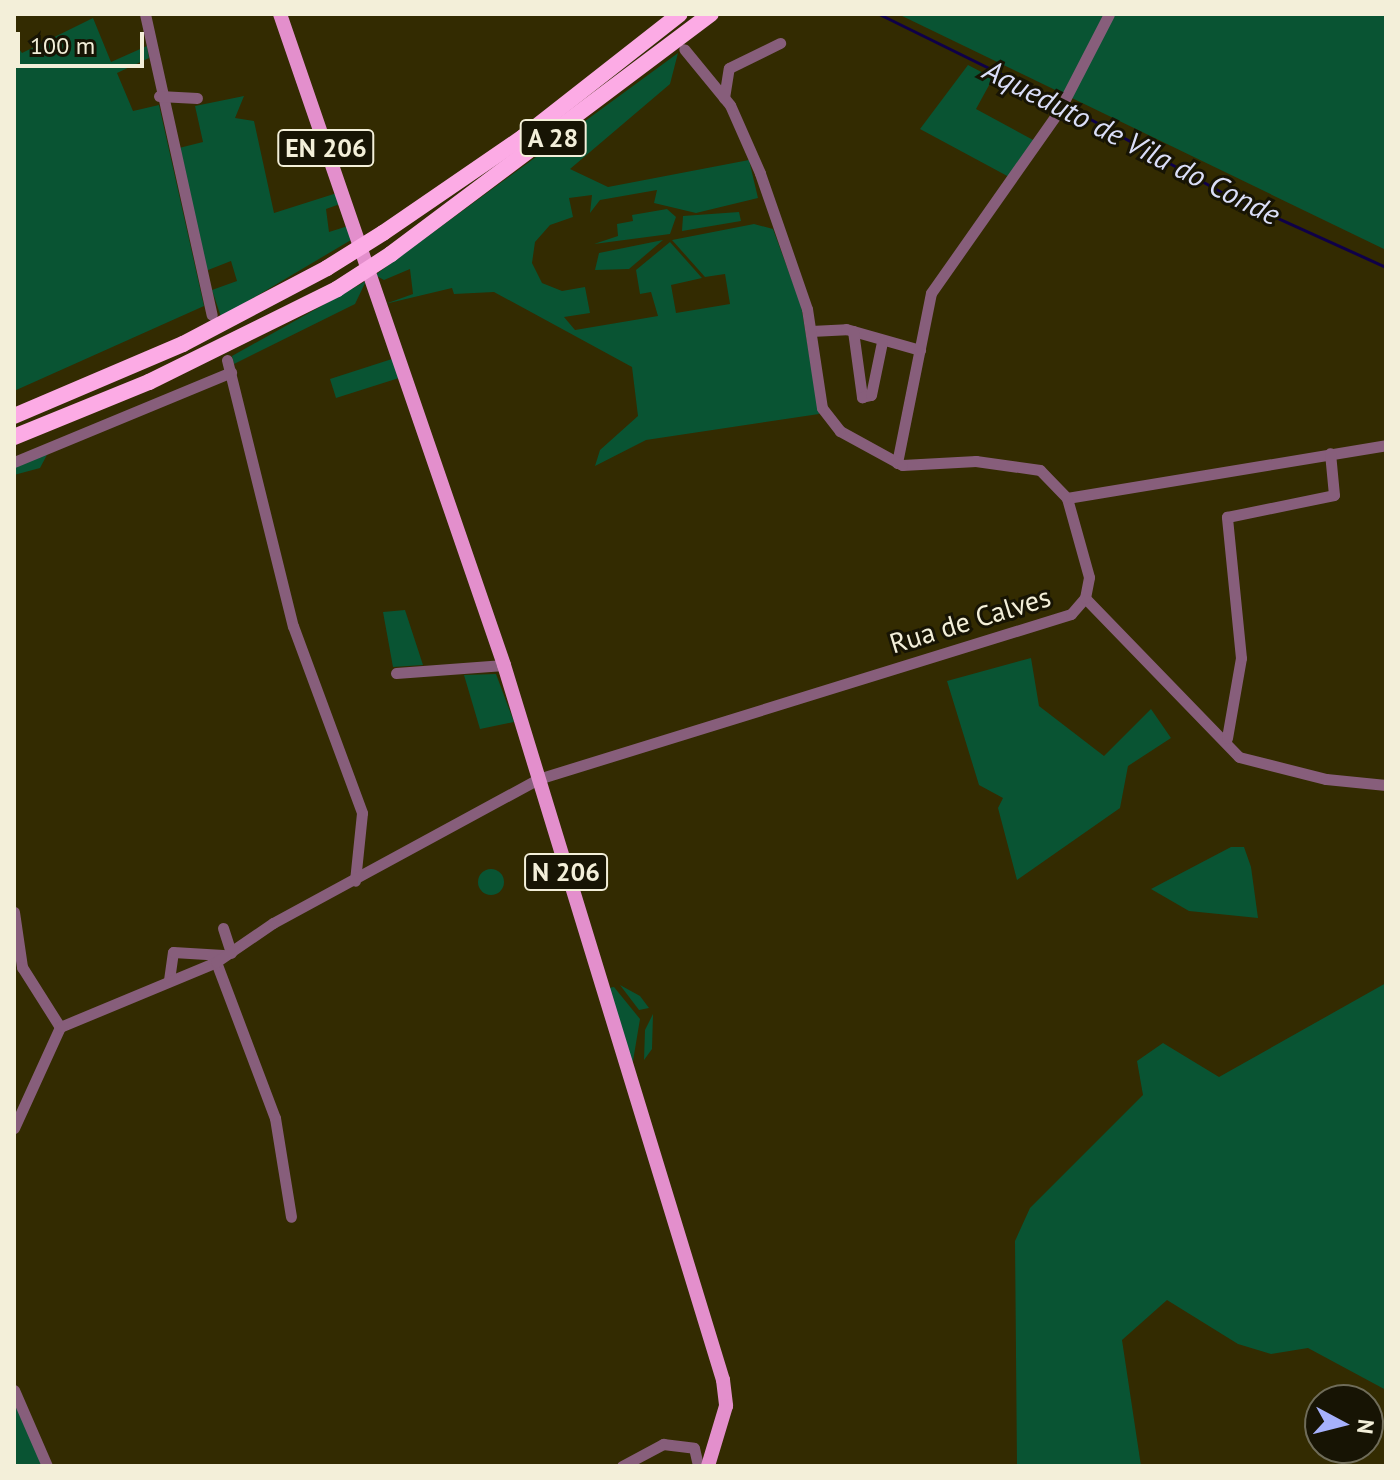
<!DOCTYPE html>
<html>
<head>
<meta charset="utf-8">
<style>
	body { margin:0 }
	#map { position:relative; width:1400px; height:1480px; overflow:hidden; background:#332b01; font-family:"PT Sans",sans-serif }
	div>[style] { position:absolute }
	.green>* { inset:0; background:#095433 }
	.round { border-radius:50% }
	.stream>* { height:3px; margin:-1.5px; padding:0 1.5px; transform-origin:1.5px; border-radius:1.5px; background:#0f0048 }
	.minor>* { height:11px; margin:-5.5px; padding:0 5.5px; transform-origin:5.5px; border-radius:5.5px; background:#875e7b }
	.major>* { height:14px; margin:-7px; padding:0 7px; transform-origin:7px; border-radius:7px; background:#e38fcc }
	.highway>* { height:16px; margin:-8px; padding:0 8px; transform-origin:8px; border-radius:8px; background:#fcabe5 }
	.highway-bridge>* { height:16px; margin:-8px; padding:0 8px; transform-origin:8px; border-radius:8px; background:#fcabe5 }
	span { translate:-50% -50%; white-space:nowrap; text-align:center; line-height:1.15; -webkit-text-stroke:6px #171404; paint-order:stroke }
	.shield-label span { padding:2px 6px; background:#171404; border:2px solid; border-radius:6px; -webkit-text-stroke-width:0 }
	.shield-label { font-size:26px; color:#f3efd9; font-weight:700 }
	.street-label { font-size:28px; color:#f3efd9 }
	.water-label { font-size:30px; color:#dadef8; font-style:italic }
	.frame { position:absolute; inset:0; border:16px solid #f3efd9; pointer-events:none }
	.north { position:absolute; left:1304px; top:1384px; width:80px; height:80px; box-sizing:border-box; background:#171404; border:2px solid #6f6c59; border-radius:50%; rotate:97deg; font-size:22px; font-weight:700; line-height:32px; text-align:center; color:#f3efd9 }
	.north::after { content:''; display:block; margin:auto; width:28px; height:36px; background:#a6b1fc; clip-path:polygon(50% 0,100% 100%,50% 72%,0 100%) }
	.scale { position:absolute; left:16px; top:32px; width:128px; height:36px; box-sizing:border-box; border:4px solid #f3efd9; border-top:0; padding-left:10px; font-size:24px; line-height:28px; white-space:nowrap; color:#f3efd9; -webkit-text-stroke:6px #171404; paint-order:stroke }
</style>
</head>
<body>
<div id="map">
	<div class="green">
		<i style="clip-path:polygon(898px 14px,1386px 14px,1386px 250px)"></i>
		<i style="clip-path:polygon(93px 18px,111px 62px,147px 46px,149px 58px,117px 73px,133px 111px,159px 105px,204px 306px,14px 391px,14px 42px,22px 53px)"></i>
		<i style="clip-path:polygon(678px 53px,670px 84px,570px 169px,608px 187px,749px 160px,758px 198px,696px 213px,654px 203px,657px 190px,600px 200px,590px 213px,592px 195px,569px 198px,573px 217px,550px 225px,535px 242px,532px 263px,542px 283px,562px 291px,585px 287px,590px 313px,564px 317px,575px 330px,658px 316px,651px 292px,640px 294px,636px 270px,670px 242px,702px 278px,671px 285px,676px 313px,730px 304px,725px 274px,705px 277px,672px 240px,754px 224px,773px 229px,801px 305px,819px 414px,646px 440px,595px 466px,600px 450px,638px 416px,632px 367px,494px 292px,454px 294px,452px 288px,385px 304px,413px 294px,410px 269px,384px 280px,375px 275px)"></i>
		<i style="clip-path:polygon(968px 65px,993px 78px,976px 109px,1035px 141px,1011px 178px,920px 129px)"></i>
		<i style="clip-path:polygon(244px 96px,235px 118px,254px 121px,274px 213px,337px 193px,340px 204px,326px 209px,329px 232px,348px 226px,351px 240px,221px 317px,212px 290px,237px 281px,231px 261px,203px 272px,179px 148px,203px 142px,195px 106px)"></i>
		<i style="clip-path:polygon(667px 209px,676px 217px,670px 234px,594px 244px,618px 236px,617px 224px,633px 221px,632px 215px)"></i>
		<i style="clip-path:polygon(739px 212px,741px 221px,682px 231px,683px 216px)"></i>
		<i style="clip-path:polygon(663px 240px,629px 269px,595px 270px,599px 253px)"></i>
		<i style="clip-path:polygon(366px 281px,355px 304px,234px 364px,232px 356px)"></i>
		<i style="clip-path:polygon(392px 359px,399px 378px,336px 398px,330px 379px)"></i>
		<i style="clip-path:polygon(49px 451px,40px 468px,14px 475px,14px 464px)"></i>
		<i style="clip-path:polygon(405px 610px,423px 665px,393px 667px,383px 612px)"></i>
		<i style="clip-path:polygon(1031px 658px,1039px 706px,1104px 756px,1151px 709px,1171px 738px,1128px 766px,1120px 808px,1017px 880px,998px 808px,1003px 798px,979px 785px,947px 681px)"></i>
		<i style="clip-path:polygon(496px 674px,514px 722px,480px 729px,464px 675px)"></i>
		<i style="clip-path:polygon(1231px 847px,1244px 847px,1251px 867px,1258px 918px,1189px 911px,1151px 889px)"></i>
		<i class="round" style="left:478px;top:869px;width:26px;height:26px"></i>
		<i style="clip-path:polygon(1386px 983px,1386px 1390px,1308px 1348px,1271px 1354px,1238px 1344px,1167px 1300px,1122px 1340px,1141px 1466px,1017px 1466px,1015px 1241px,1030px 1208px,1143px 1095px,1137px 1061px,1163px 1043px,1219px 1077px)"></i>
		<i style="clip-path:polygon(620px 985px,640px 996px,649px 1008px,639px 1010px)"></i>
		<i style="clip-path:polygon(614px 987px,640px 1019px,632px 1067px,608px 988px)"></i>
		<i style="clip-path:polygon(653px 1014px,652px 1049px,644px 1060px,645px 1030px)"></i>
		<i style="clip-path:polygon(14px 1398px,43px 1466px,14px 1466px)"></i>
	</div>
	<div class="stream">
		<i style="left:879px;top:14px;width:199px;rotate:26.2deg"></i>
		<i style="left:1065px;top:105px;width:185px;rotate:29.1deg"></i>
		<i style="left:1227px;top:195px;width:175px;rotate:24.4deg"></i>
	</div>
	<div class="minor">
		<i style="left:145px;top:14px;width:308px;rotate:77.5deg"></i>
		<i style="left:159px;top:96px;width:38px;rotate:3deg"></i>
		<i style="left:724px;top:98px;width:30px;rotate:-81deg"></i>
		<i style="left:729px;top:68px;width:57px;rotate:-26.1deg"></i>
		<i style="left:811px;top:331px;width:35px;rotate:-3deg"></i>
		<i style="left:846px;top:329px;width:77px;rotate:15.8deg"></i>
		<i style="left:853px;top:331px;width:67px;rotate:82.2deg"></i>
		<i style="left:862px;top:397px;width:9px;rotate:-13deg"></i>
		<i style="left:871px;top:395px;width:54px;rotate:-78.3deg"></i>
		<i style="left:227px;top:360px;width:274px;rotate:76.1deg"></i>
		<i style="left:293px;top:626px;width:199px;rotate:69.7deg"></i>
		<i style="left:362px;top:813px;width:68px;rotate:95.9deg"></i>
		<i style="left:14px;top:462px;width:235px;rotate:-22.5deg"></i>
		<i style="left:897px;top:463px;width:173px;rotate:-78.7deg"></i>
		<i style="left:931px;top:293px;width:223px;rotate:-54.9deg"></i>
		<i style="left:1059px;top:111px;width:109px;rotate:-62.7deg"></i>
		<i style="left:1067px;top:498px;width:323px;rotate:-9.4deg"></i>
		<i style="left:1085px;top:598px;width:221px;rotate:45.9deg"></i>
		<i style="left:1239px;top:757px;width:90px;rotate:14.2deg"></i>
		<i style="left:1326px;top:779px;width:60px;rotate:5.7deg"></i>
		<i style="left:396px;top:673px;width:108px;rotate:-4.2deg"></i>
		<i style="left:1227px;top:738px;width:81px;rotate:-80.1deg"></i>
		<i style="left:1241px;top:658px;width:142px;rotate:-95.7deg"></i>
		<i style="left:1227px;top:517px;width:109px;rotate:-11.6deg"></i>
		<i style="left:1334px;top:495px;width:42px;rotate:-95.4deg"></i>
		<i style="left:14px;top:912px;width:56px;rotate:81.7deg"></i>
		<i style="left:22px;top:967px;width:71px;rotate:57.7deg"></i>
		<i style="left:223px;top:928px;width:26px;rotate:72deg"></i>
		<i style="left:216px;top:962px;width:167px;rotate:69.3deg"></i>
		<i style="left:275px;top:1118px;width:100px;rotate:80.8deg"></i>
		<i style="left:169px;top:980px;width:28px;rotate:-82deg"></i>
		<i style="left:173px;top:952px;width:50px;rotate:3.4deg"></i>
		<i style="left:14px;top:1128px;width:111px;rotate:-65.5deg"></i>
		<i style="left:60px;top:1027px;width:169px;rotate:-22.6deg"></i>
		<i style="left:216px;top:962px;width:69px;rotate:-34.4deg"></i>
		<i style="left:273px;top:923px;width:302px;rotate:-28.5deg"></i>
		<i style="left:538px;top:779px;width:558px;rotate:-17.2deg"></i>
		<i style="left:1071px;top:614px;width:21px;rotate:-49deg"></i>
		<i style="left:1085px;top:598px;width:21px;rotate:-79deg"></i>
		<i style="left:1089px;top:577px;width:82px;rotate:-105.6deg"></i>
		<i style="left:1067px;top:498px;width:39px;rotate:-134deg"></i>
		<i style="left:1040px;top:470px;width:65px;rotate:-172deg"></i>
		<i style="left:976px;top:461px;width:74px;rotate:176.9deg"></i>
		<i style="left:902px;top:465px;width:71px;rotate:-151.3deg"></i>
		<i style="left:840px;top:431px;width:29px;rotate:-128deg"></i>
		<i style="left:822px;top:408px;width:100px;rotate:-98.6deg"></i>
		<i style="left:807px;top:309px;width:144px;rotate:-109.1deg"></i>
		<i style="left:760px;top:173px;width:74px;rotate:-113.8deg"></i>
		<i style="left:730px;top:105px;width:72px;rotate:-129.4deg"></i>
		<i style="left:14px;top:1390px;width:83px;rotate:66.5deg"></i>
		<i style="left:622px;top:1466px;width:47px;rotate:-28.2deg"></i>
		<i style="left:663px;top:1444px;width:31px;rotate:7deg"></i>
		<i style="left:694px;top:1448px;width:18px;rotate:77deg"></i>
	</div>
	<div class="major">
		<i style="left:280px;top:14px;width:688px;rotate:71.01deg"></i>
		<i style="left:504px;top:665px;width:748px;rotate:72.97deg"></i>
		<i style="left:723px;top:1380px;width:26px;rotate:83deg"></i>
		<i style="left:726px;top:1406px;width:63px;rotate:106.7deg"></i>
	</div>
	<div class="highway">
		<i style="left:383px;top:233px;width:170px;rotate:-34.4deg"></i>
		<i style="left:523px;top:137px;width:199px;rotate:-38.1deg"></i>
		<i style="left:391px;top:254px;width:400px;rotate:-36.9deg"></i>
		<i style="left:14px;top:416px;width:184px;rotate:-23.1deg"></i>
		<i style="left:183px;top:344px;width:163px;rotate:-27.8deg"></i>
		<i style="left:14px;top:437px;width:146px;rotate:-22.2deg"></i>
		<i style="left:149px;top:382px;width:210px;rotate:-26.3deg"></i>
	</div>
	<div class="highway-bridge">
		<i style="left:327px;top:268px;width:66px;rotate:-32deg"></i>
		<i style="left:337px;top:289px;width:64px;rotate:-32.9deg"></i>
	</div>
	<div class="shield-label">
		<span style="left:553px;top:138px">A 28</span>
		<span style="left:326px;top:148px">EN 206</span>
		<span style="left:566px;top:872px">N 206</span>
	</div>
	<div class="street-label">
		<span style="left:970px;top:620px;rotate:-17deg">Rua de Calves</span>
	</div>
	<div class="water-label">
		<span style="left:1132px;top:142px;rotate:27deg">Aqueduto de Vila do Conde</span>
	</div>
	<div class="frame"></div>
	<div class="north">N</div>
	<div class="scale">100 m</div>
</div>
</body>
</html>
